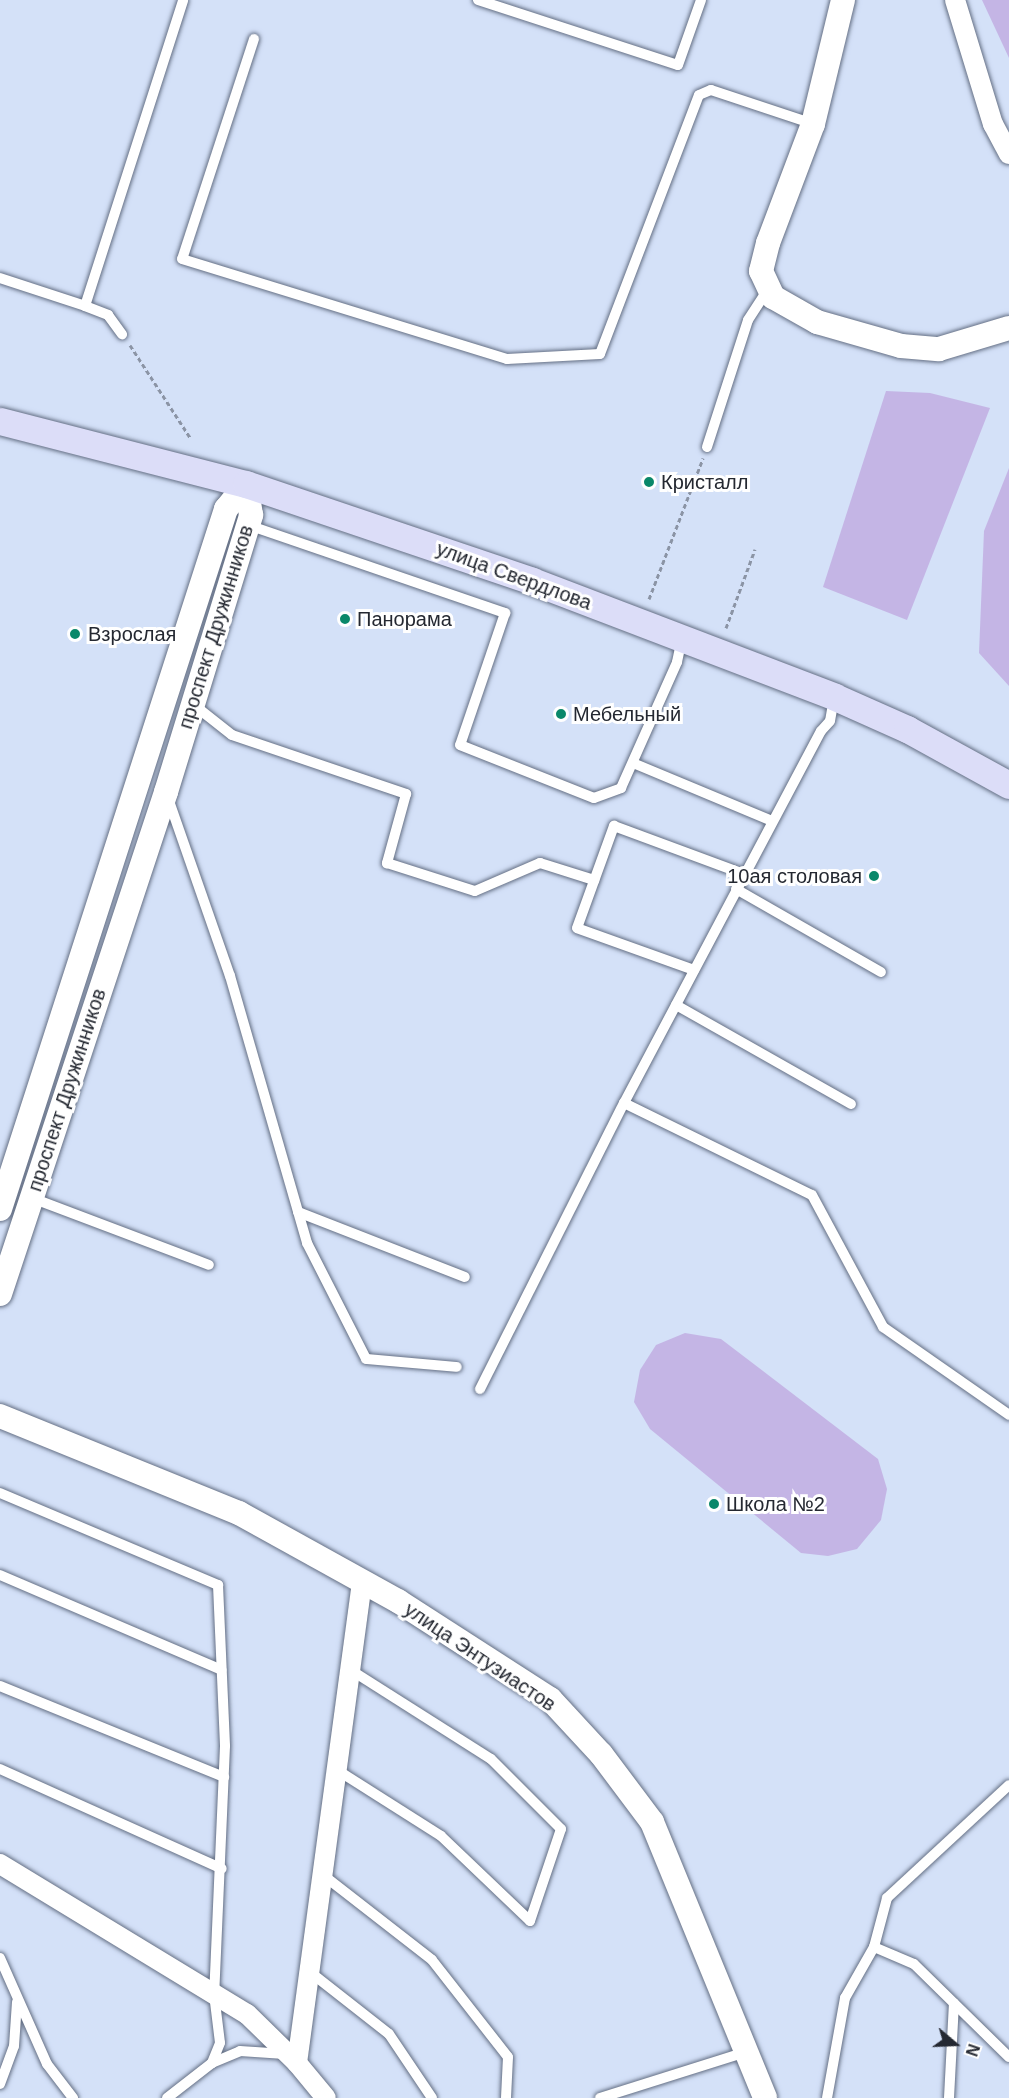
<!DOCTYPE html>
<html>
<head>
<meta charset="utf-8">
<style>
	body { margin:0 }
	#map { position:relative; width:1009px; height:2098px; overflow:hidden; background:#d4e1f8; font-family:Helvetica,sans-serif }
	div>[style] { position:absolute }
	.green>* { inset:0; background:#c4b5e5 }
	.path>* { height:3px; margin-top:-1.5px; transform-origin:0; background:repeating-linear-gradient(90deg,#8b94a5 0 4.5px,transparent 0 7.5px) }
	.roads { filter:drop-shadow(0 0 2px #646f84) drop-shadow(0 0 2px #646f84) }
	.service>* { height:10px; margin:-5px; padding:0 5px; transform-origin:5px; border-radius:5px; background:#fff }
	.minor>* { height:20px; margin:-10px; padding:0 10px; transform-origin:10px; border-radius:10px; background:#fff }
	.tertiary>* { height:24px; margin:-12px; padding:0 12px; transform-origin:12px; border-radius:12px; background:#fff }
	.secondary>* { height:27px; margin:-13.5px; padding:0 13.5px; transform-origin:13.5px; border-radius:13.5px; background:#dcddf8 }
	.dots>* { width:16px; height:16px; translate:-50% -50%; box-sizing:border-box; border:3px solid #fff; border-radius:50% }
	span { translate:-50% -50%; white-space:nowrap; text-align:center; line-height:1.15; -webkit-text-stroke:6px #fff; paint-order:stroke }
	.poi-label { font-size:20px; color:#242831 }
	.left { translate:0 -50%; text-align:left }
	.right { translate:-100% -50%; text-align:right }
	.street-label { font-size:20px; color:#242831 }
	.north { position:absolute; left:925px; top:2014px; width:60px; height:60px; -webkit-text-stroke:4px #fff; paint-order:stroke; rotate:109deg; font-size:16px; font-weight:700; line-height:24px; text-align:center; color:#242831 }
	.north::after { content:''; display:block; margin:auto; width:21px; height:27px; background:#242831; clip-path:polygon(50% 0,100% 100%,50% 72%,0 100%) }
</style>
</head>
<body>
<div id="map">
	<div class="green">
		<i style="clip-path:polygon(982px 0,1009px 0,1009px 58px)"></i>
		<i style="clip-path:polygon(886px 391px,930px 393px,990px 408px,907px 620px,823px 587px)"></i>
		<i style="clip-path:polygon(1009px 468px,1009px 686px,979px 653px,984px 531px)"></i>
		<i style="clip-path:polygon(685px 1333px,721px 1339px,878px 1459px,887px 1489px,881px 1520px,857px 1549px,828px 1556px,801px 1553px,650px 1429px,634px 1402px,640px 1370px,656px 1345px)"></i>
	</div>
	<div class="path">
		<i style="left:130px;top:345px;width:112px;rotate:57deg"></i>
		<i style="left:649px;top:599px;width:151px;rotate:-69deg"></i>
		<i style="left:726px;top:628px;width:84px;rotate:-69.8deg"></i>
	</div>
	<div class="roads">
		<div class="service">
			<i style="left:478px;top:0;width:210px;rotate:18deg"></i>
			<i style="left:678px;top:65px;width:69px;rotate:-70.5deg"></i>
			<i style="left:254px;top:39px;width:231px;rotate:108.1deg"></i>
			<i style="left:182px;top:259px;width:340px;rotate:17.1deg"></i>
			<i style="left:507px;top:359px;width:93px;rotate:-3.1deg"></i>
			<i style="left:600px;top:354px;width:277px;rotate:-69.1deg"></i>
			<i style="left:699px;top:95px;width:13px;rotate:-23deg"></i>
			<i style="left:711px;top:90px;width:108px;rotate:18.4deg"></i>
			<i style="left:0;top:278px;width:89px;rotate:18.2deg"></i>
			<i style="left:85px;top:306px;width:321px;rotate:-72.2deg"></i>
			<i style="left:85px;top:306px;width:25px;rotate:21deg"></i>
			<i style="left:108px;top:315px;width:24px;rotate:54deg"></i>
			<i style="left:707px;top:447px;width:133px;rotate:-72.1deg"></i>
			<i style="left:748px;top:320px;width:38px;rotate:-57deg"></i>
			<i style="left:248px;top:525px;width:272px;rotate:18.9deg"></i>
			<i style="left:505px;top:613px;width:139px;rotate:108.8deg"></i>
			<i style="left:460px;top:745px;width:144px;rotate:21.6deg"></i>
			<i style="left:594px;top:798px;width:29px;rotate:-20deg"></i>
			<i style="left:621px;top:788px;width:138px;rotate:-66deg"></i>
			<i style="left:677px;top:662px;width:25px;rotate:-78deg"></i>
			<i style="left:194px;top:705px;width:48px;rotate:38.3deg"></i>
			<i style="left:232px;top:735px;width:184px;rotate:18.7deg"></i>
			<i style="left:406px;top:794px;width:72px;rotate:105.4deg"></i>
			<i style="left:387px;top:863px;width:92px;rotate:17.7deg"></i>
			<i style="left:475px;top:891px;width:71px;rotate:-23.3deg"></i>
			<i style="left:540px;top:863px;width:57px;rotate:17.5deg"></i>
			<i style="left:633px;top:763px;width:151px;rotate:22.6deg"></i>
			<i style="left:168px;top:798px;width:188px;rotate:70.8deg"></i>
			<i style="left:230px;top:976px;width:278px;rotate:73.9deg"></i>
			<i style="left:307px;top:1243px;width:130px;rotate:63deg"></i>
			<i style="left:366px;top:1359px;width:91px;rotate:5deg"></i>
			<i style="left:736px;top:889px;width:167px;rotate:29.8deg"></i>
			<i style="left:694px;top:970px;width:124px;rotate:-160.3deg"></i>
			<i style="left:577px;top:928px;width:109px;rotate:-70.1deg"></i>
			<i style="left:614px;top:826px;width:139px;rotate:20.3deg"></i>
			<i style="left:676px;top:1005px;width:201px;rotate:29.5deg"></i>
			<i style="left:624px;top:1103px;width:209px;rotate:26.1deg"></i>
			<i style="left:812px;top:1195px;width:150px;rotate:61.7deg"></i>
			<i style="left:883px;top:1327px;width:154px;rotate:34.9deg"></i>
			<i style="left:32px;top:1198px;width:189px;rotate:20.7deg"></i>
			<i style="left:298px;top:1212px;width:179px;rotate:21.3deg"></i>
			<i style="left:480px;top:1389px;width:320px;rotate:-63.3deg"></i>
			<i style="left:624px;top:1103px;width:421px;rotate:-62.1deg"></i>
			<i style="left:821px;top:731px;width:13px;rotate:-48deg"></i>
			<i style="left:830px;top:721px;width:23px;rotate:-80deg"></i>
			<i style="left:0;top:1493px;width:237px;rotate:22.9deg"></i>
			<i style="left:218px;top:1585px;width:161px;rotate:87.5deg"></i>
			<i style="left:225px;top:1746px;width:248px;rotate:92.5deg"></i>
			<i style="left:214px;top:1994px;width:49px;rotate:83deg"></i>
			<i style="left:220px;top:2043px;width:22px;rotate:112deg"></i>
			<i style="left:0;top:1575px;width:241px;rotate:23.2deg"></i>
			<i style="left:0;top:1686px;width:242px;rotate:22.1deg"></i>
			<i style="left:0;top:1769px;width:243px;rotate:24.2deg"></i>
			<i style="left:337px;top:1770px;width:123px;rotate:32.4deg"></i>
			<i style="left:441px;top:1836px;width:123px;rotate:43.7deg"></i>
			<i style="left:530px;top:1921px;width:97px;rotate:-71.4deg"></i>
			<i style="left:561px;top:1829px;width:99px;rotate:-135deg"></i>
			<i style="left:491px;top:1759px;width:166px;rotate:-147.6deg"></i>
			<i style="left:323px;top:1875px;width:138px;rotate:37.9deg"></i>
			<i style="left:432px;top:1960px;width:123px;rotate:51.9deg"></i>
			<i style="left:508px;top:2057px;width:41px;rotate:92.8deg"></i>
			<i style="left:874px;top:1947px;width:43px;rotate:23deg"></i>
			<i style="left:914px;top:1964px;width:133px;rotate:44.4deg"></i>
			<i style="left:0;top:1958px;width:116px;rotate:66.1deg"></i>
			<i style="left:47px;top:2064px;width:43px;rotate:52.6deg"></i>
			<i style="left:310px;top:1972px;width:100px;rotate:38.1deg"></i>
			<i style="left:389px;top:2034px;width:77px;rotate:56.1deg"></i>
			<i style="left:0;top:2084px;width:40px;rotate:-69.8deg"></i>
			<i style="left:14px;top:2046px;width:44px;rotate:-86.1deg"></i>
			<i style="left:167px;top:2098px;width:57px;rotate:-37.9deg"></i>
			<i style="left:212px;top:2063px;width:30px;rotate:-23deg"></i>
			<i style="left:240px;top:2051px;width:45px;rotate:3.8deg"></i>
			<i style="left:600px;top:2098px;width:153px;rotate:-17.5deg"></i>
			<i style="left:827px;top:2098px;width:102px;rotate:-79.8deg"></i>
			<i style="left:845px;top:1998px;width:59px;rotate:-60.4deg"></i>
			<i style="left:874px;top:1947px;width:51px;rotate:-75.1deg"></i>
			<i style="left:887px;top:1898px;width:166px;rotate:-42.8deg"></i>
			<i style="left:949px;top:2098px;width:95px;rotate:-87deg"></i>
		</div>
		<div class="minor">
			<i style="left:955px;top:0;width:130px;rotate:73deg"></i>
			<i style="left:993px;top:124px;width:34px;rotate:62deg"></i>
			<i style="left:0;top:1864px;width:289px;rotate:31.3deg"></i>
			<i style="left:247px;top:2014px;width:70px;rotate:44.4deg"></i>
			<i style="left:297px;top:2063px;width:45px;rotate:50.4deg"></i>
			<i style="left:297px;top:2063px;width:484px;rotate:-82.3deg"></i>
		</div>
		<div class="tertiary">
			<i style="left:843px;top:0;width:128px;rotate:103.6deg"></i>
			<i style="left:813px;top:124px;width:127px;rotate:110.7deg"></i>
			<i style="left:768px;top:243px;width:29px;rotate:104deg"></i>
			<i style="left:761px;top:271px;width:29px;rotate:65deg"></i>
			<i style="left:773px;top:297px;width:51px;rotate:29.6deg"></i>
			<i style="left:817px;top:322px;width:87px;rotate:15.9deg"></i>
			<i style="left:901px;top:346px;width:38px;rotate:5deg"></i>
			<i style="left:939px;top:349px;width:73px;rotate:-16.7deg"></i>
			<i style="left:0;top:1209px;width:736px;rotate:-72.11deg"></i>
			<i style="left:226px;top:509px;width:32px;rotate:-51deg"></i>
			<i style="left:0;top:1294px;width:529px;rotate:-71.7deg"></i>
			<i style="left:166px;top:792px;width:290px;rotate:-72.9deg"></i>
			<i style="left:251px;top:515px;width:31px;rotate:-99deg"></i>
			<i style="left:0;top:1416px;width:258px;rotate:22.1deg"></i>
			<i style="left:239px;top:1513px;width:182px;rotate:29deg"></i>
			<i style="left:398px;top:1601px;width:181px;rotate:32.8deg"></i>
			<i style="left:550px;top:1699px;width:75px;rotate:47.2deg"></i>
			<i style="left:601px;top:1754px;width:85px;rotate:53.1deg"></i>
			<i style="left:652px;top:1822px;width:298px;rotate:67.7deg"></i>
		</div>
		<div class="secondary">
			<i style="left:0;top:421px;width:254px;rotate:14.4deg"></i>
			<i style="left:246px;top:484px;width:302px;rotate:18.7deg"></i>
			<i style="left:532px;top:581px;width:324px;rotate:20.9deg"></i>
			<i style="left:835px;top:697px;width:79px;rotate:24deg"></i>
			<i style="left:907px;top:729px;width:116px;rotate:28.8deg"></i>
		</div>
	</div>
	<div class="dots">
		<i style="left:649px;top:482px;background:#0a886a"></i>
		<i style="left:345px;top:619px;background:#0a886a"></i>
		<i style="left:75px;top:634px;background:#0a886a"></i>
		<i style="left:561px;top:714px;background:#0a886a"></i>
		<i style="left:874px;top:876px;background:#0a886a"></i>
		<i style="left:714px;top:1504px;background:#0a886a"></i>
	</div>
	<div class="poi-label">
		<span class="left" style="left:661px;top:482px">Кристалл</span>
		<span class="left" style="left:357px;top:619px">Панорама</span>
		<span class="left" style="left:88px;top:634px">Взрослая</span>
		<span class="left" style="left:573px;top:714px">Мебельный</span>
		<span class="right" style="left:862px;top:876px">10ая столовая</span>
		<span class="left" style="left:726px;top:1504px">Школа №2</span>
	</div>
	<div class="street-label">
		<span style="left:514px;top:576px;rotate:20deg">улица Свердлова</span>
		<span style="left:216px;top:627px;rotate:-73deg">проспект Дружинников</span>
		<span style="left:67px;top:1090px;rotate:-72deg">проспект Дружинников</span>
		<span style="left:480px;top:1657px;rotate:34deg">улица Энтузиастов</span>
	</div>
	<div class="north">N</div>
</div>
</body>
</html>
